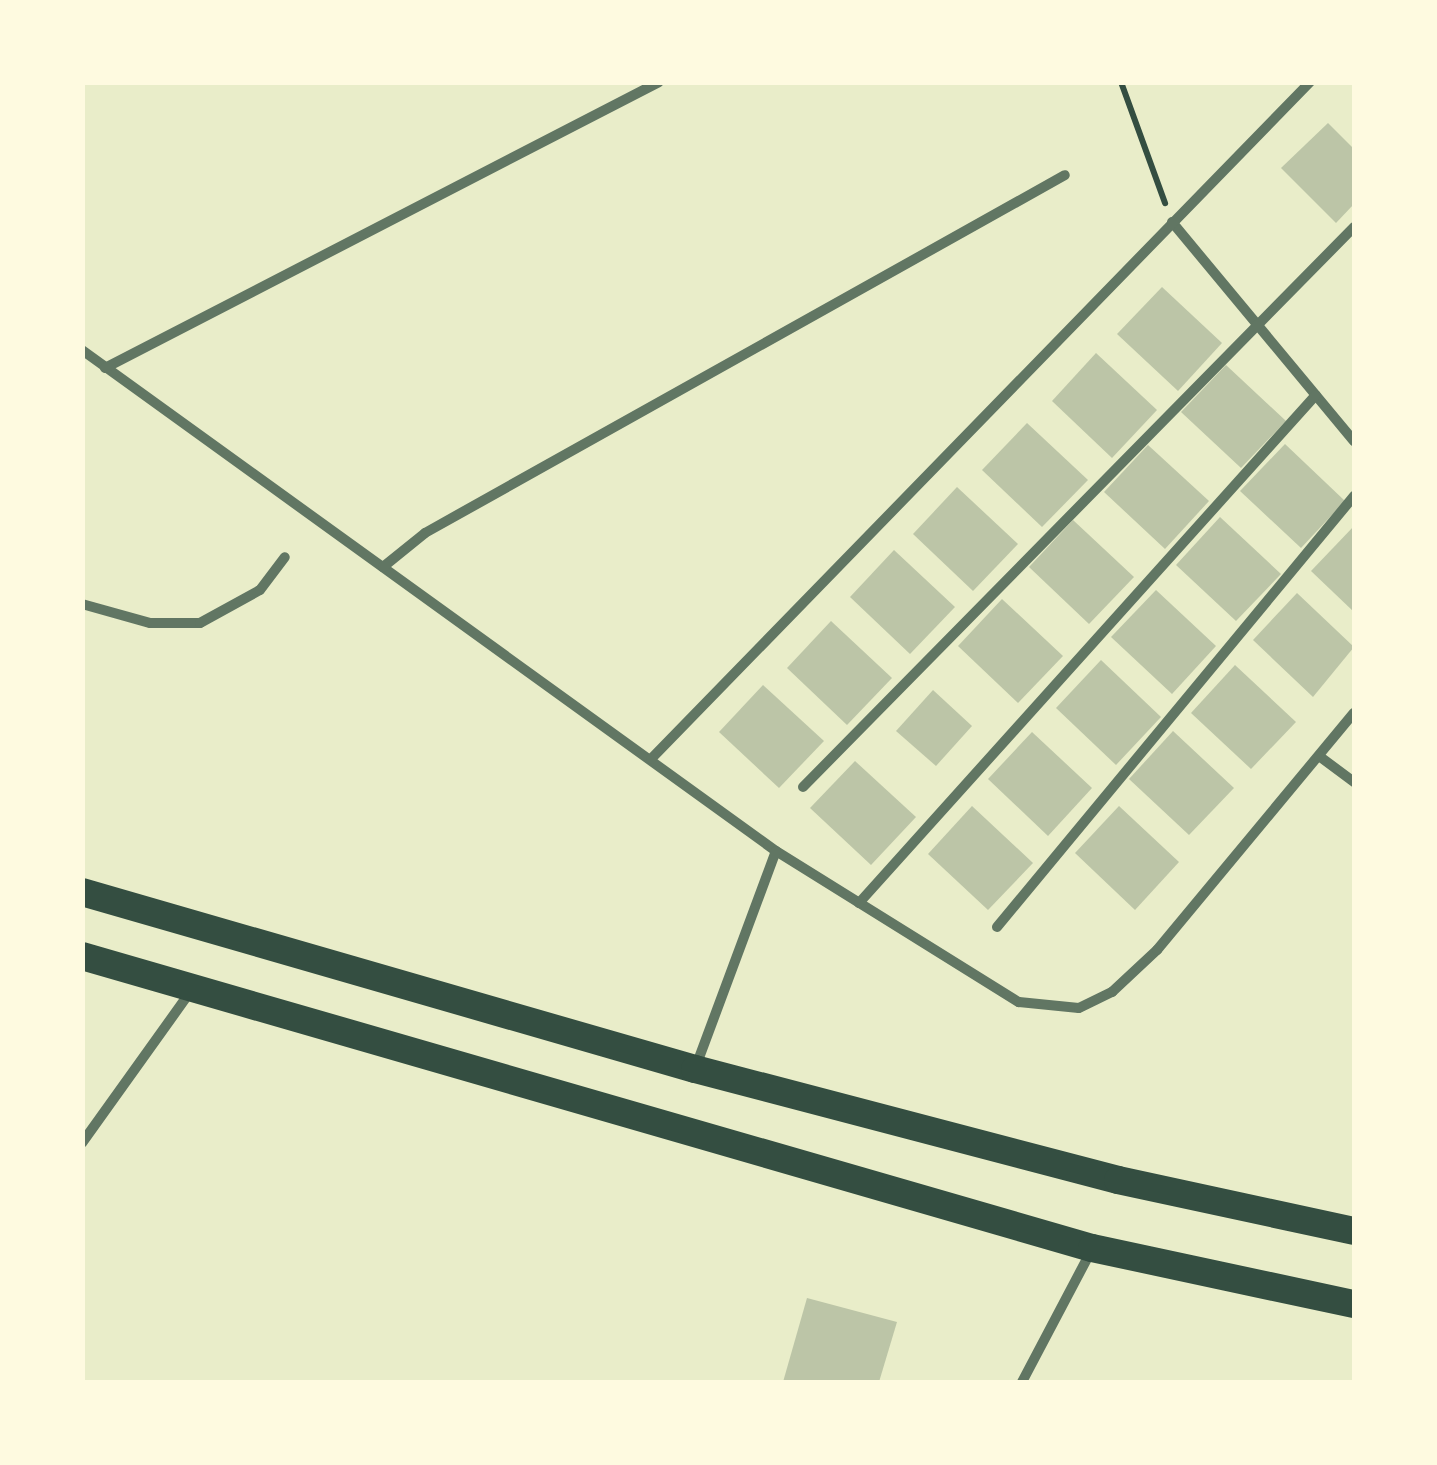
<!DOCTYPE html>
<html>
<head>
<meta charset="utf-8">
<style>
	body { margin:0 }
	#map { position:relative; width:1437px; height:1465px; overflow:hidden; background:#e9edc9; font-family:Montserrat,sans-serif }
	div>[style] { position:absolute }
	.building>* { inset:0; background:#bcc5a7 }
	.path>* { height:6px; margin:-3px; padding:0 3px; transform-origin:3px; border-radius:3px; background:#344e41 }
	.minor>* { height:10px; margin:-5px; padding:0 5px; transform-origin:5px; border-radius:5px; background:#617663 }
	.trunk>* { height:28px; margin:-14px; padding:0 14px; transform-origin:14px; border-radius:14px; background:#344e41 }
	span { translate:-50% -50%; white-space:nowrap; text-align:center; line-height:1.15; -webkit-text-stroke:9px #fefae0; paint-order:stroke }
	.frame { position:absolute; inset:0; border:85px solid #fefae0; pointer-events:none }
</style>
</head>
<body>
<div id="map">
	<div class="building">
		<i style="clip-path:polygon(1328px 123px,1354px 149px,1354px 204px,1336px 223px,1281px 168px)"></i>
		<i style="clip-path:polygon(1162px 287px,1222px 343px,1178px 391px,1117px 334px)"></i>
		<i style="clip-path:polygon(1096px 353px,1157px 410px,1112px 458px,1052px 401px)"></i>
		<i style="clip-path:polygon(1226px 365px,1286px 421px,1241px 468px,1181px 412px)"></i>
		<i style="clip-path:polygon(1027px 423px,1088px 480px,1042px 527px,982px 470px)"></i>
		<i style="clip-path:polygon(1285px 444px,1345px 501px,1301px 548px,1240px 491px)"></i>
		<i style="clip-path:polygon(1148px 445px,1209px 501px,1165px 549px,1104px 492px)"></i>
		<i style="clip-path:polygon(957px 487px,1018px 544px,973px 591px,913px 534px)"></i>
		<i style="clip-path:polygon(1220px 517px,1281px 574px,1236px 621px,1176px 565px)"></i>
		<i style="clip-path:polygon(1073px 520px,1134px 577px,1089px 624px,1029px 567px)"></i>
		<i style="clip-path:polygon(1354px 526px,1354px 612px,1311px 571px)"></i>
		<i style="clip-path:polygon(894px 550px,955px 607px,910px 654px,850px 597px)"></i>
		<i style="clip-path:polygon(1156px 590px,1216px 646px,1172px 694px,1111px 637px)"></i>
		<i style="clip-path:polygon(1297px 593px,1354px 647px,1313px 697px,1253px 640px)"></i>
		<i style="clip-path:polygon(1002px 599px,1063px 656px,1018px 703px,958px 646px)"></i>
		<i style="clip-path:polygon(831px 621px,892px 678px,847px 725px,787px 668px)"></i>
		<i style="clip-path:polygon(1101px 660px,1161px 717px,1116px 765px,1056px 708px)"></i>
		<i style="clip-path:polygon(1235px 665px,1296px 722px,1251px 769px,1191px 713px)"></i>
		<i style="clip-path:polygon(763px 685px,824px 741px,779px 788px,719px 732px)"></i>
		<i style="clip-path:polygon(933px 690px,972px 726px,936px 766px,896px 731px)"></i>
		<i style="clip-path:polygon(1173px 731px,1234px 788px,1189px 835px,1129px 779px)"></i>
		<i style="clip-path:polygon(1032px 732px,1092px 788px,1048px 836px,988px 779px)"></i>
		<i style="clip-path:polygon(855px 761px,916px 817px,871px 865px,810px 808px)"></i>
		<i style="clip-path:polygon(972px 806px,1033px 863px,988px 910px,928px 854px)"></i>
		<i style="clip-path:polygon(1119px 806px,1179px 862px,1135px 910px,1075px 853px)"></i>
		<i style="clip-path:polygon(807px 1298px,897px 1322px,879px 1382px,783px 1382px)"></i>
	</div>
	<div class="path">
		<i style="left:1121px;top:82px;width:129px;rotate:70deg"></i>
	</div>
	<div class="minor">
		<i style="left:1172px;top:222px;width:285px;rotate:50.3deg"></i>
		<i style="left:82px;top:350px;width:856px;rotate:35.83deg"></i>
		<i style="left:776px;top:851px;width:286px;rotate:31.9deg"></i>
		<i style="left:1019px;top:1002px;width:60px;rotate:5.7deg"></i>
		<i style="left:1079px;top:1008px;width:37px;rotate:-26deg"></i>
		<i style="left:1112px;top:992px;width:62px;rotate:-43deg"></i>
		<i style="left:1157px;top:950px;width:308px;rotate:-50.3deg"></i>
		<i style="left:105px;top:368px;width:623px;rotate:-27.3deg"></i>
		<i style="left:383px;top:567px;width:54px;rotate:-39deg"></i>
		<i style="left:425px;top:533px;width:733px;rotate:-29.22deg"></i>
		<i style="left:82px;top:604px;width:71px;rotate:15.6deg"></i>
		<i style="left:150px;top:623px;width:50px"></i>
		<i style="left:200px;top:623px;width:68px;rotate:-28.8deg"></i>
		<i style="left:260px;top:590px;width:41px;rotate:-52.9deg"></i>
		<i style="left:1319px;top:756px;width:44px;rotate:36.6deg"></i>
		<i style="left:651px;top:759px;width:945px;rotate:-45.77deg"></i>
		<i style="left:803px;top:787px;width:786px;rotate:-45.46deg"></i>
		<i style="left:859px;top:903px;width:683px;rotate:-48.03deg"></i>
		<i style="left:997px;top:927px;width:560px;rotate:-50.36deg"></i>
		<i style="left:696px;top:1066px;width:229px;rotate:-69.6deg"></i>
		<i style="left:82px;top:1143px;width:187px;rotate:-54.4deg"></i>
		<i style="left:1022px;top:1382px;width:148px;rotate:-62.2deg"></i>
	</div>
	<div class="trunk">
		<i style="left:82px;top:892px;width:638px;rotate:16.11deg"></i>
		<i style="left:695px;top:1069px;width:437px;rotate:14.7deg"></i>
		<i style="left:1118px;top:1180px;width:241px;rotate:12.2deg"></i>
		<i style="left:82px;top:956px;width:1051px;rotate:16.13deg"></i>
		<i style="left:1092px;top:1248px;width:268px;rotate:12.1deg"></i>
	</div>
	<div class="frame"></div>
</div>
</body>
</html>
